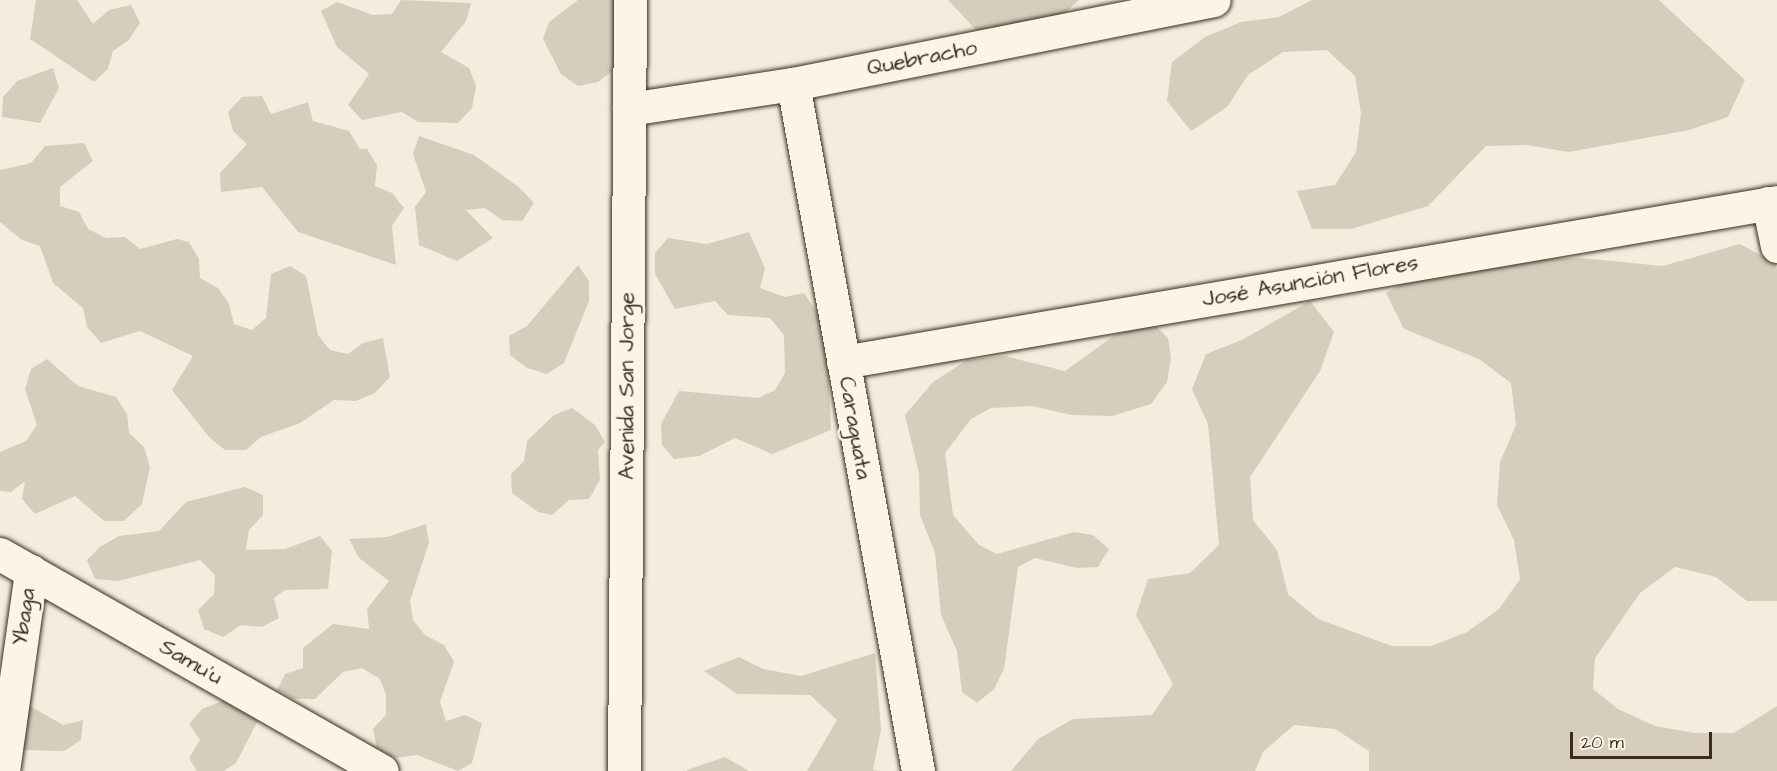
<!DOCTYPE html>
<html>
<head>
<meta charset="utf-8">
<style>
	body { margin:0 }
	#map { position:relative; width:1777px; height:771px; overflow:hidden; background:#f4eddd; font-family:"Architects Daughter",sans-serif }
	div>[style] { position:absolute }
	.green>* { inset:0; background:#d6cdbd }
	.roads { filter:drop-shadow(0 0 2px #3b2a1e) drop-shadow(0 0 2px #3b2a1e) }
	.street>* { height:33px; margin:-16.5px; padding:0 16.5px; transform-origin:16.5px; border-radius:16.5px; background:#fcf5e5 }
	.secondary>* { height:33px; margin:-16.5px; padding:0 16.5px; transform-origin:16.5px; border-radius:16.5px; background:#fcf5e5 }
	span { translate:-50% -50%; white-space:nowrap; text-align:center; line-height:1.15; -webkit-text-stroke:5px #fcf5e5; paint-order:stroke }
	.street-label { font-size:22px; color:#3b2a1e }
	.scale { position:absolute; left:1570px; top:732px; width:142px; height:27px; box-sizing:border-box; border:3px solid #3b2a1e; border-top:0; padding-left:8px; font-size:18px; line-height:21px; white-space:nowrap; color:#3b2a1e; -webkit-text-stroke:4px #fcf5e5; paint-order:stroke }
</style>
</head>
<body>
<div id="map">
	<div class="green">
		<i style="clip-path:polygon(36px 0,77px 0,93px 24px,109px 10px,131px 5px,140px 23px,129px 40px,113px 51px,108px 69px,94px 82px,30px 39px)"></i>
		<i style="clip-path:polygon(401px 0,471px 3px,466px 21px,441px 52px,469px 68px,476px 86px,472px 108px,458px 123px,418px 122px,402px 112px,362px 120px,348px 105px,369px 74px,337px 47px,321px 11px,337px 2px,373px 15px,392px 14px)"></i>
		<i style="clip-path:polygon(578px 0,635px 0,616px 68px,598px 82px,578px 86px,561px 74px,543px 39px,549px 22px)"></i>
		<i style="clip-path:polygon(948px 0,1079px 0,1061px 16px,1018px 31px,976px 30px)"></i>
		<i style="clip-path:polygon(1312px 0,1659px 0,1745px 80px,1728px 117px,1689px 130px,1569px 152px,1526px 145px,1486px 146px,1428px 206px,1351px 229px,1312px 229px,1297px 191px,1335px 185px,1356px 152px,1361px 114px,1355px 76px,1327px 50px,1283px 52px,1248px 75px,1227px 107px,1191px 131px,1167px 101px,1172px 62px,1205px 37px,1241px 22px,1279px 17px)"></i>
		<i style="clip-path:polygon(53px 68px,59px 88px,40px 123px,2px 117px,3px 97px,17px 81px)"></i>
		<i style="clip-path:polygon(262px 96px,271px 114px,308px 102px,313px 121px,349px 131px,360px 149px,367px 149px,377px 165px,375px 186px,392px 193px,404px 208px,392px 226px,396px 265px,298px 232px,262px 187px,221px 192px,220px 173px,247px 144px,233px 131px,228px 112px,242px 97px)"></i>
		<i style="clip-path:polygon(419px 136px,474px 155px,520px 188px,534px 203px,522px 221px,502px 220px,485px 208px,466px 210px,493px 238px,457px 261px,419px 245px,415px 207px,426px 192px,413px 154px)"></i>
		<i style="clip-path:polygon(84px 143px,93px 161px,60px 187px,60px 206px,79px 212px,88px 229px,106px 238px,125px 237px,140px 249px,177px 239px,189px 242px,199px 259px,200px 278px,218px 288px,229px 304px,234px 324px,252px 330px,266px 318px,271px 274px,290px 266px,306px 276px,318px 335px,330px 350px,348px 354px,363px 343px,383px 338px,390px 377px,375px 393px,356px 401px,334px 400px,300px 423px,261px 437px,246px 450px,225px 450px,209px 437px,172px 390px,193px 356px,140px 331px,101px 343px,87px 327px,83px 308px,53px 283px,40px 246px,22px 240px,0 222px,0 170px,31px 163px,45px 146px)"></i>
		<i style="clip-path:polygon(749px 232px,765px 268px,760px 288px,785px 297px,804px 293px,826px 326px,831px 430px,772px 454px,735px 438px,699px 456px,674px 459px,662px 445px,661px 424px,679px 391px,758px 398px,775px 390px,785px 373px,784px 335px,770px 318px,728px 315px,715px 301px,675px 309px,655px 274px,655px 253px,668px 238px,707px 244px)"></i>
		<i style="clip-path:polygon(1740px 244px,1775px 263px,1777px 270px,1777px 601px,1747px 601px,1716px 577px,1675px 567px,1640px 593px,1595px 658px,1593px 689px,1618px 709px,1655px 726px,1695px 733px,1734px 733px,1777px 706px,1777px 771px,1369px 771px,1369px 751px,1335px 729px,1294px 725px,1263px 752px,1255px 771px,1011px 771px,1038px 739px,1073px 719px,1152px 715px,1173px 684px,1136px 615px,1148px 579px,1190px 573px,1219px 545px,1208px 424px,1192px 389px,1206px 354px,1242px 340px,1310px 301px,1334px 332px,1320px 371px,1250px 477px,1253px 520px,1277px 550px,1288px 594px,1318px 619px,1392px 646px,1431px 646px,1467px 632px,1499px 609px,1520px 579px,1514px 540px,1497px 505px,1500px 462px,1516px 425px,1511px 383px,1479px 359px,1404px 329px,1386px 293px,1419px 274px,1495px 260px,1580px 258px,1663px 266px)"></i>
		<i style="clip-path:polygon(578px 265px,589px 281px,589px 301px,564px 363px,547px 374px,527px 368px,510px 355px,509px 336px,527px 326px)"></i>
		<i style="clip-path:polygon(1154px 324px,1168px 338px,1171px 358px,1167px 382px,1151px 404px,1112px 416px,1071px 415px,1032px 406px,991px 408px,971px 419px,945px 453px,953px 515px,979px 545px,997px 554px,1074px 532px,1093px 535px,1109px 549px,1098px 567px,1077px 568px,1035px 558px,1018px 567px,1004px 669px,994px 689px,977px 703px,962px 692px,957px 651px,941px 615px,935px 553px,920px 515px,919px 474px,905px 415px,933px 382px,967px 360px,1005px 356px,1065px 371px,1115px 335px)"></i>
		<i style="clip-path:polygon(47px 359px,78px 386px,116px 397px,127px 414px,129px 433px,144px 447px,150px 467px,142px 504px,124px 521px,104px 521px,75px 496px,35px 514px,22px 499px,25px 481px,11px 492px,0 491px,0 452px,26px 441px,37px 425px,25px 389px,31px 369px)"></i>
		<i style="clip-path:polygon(572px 408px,595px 425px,605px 442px,598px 450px,600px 480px,589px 499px,569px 500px,552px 515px,538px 512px,512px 493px,511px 474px,524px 461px,527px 441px,554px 415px)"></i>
		<i style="clip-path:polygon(245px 487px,263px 495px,263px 515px,249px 530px,246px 550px,285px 549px,320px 536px,332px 551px,328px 589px,285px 590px,274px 598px,279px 618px,262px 627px,241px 625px,223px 637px,204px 629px,198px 610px,214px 594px,215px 575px,200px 560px,118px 581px,95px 579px,87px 560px,100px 547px,119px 536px,159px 531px,186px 502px)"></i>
		<i style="clip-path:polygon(426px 524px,429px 543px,410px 601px,413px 620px,425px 635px,444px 645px,454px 662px,440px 702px,446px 721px,465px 715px,482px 723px,472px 763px,458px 771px,417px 755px,396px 758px,377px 749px,373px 729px,386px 715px,386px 695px,380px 679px,362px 668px,343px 672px,315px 699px,294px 699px,277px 690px,285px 674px,303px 668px,303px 648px,333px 624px,369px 629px,367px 609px,389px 581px,359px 558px,349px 539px,387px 537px)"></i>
		<i style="clip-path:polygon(875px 653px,881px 730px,873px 770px,879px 771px,807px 771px,837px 720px,810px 695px,737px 694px,704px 671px,739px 657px,763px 669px,801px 676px)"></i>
		<i style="clip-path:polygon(255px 688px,267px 703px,236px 763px,224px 771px,197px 771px,189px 758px,200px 740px,189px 724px,202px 709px)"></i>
		<i style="clip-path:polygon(30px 706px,63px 725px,83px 720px,81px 740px,64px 751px,20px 750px,9px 727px)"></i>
		<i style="clip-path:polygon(725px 757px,749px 771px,686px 771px,687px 770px)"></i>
	</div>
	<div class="roads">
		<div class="street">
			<i style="left:793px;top:84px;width:698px;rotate:79.69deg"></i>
			<i style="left:629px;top:109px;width:166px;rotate:-8.7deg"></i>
			<i style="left:793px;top:84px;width:429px;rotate:-11.3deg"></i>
			<i style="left:1768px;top:203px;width:44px;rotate:78.2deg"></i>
			<i style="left:843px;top:362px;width:948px;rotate:-9.72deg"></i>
			<i style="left:0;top:554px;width:439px;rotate:29.6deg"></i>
			<i style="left:3px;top:771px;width:202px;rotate:-82deg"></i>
		</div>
		<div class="secondary">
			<i style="left:624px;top:771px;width:771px;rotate:-89.55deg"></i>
		</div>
	</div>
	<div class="street-label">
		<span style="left:922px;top:58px;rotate:-11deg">Quebracho</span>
		<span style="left:1310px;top:281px;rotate:-10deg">José Asunción Flores</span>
		<span style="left:627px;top:386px;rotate:-90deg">Avenida San Jorge</span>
		<span style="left:855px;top:428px;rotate:80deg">Caraguata</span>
		<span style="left:24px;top:617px;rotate:-82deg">Ybaga</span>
		<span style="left:191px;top:662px;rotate:30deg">Samu'u</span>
	</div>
	<div class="scale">20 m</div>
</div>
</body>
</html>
